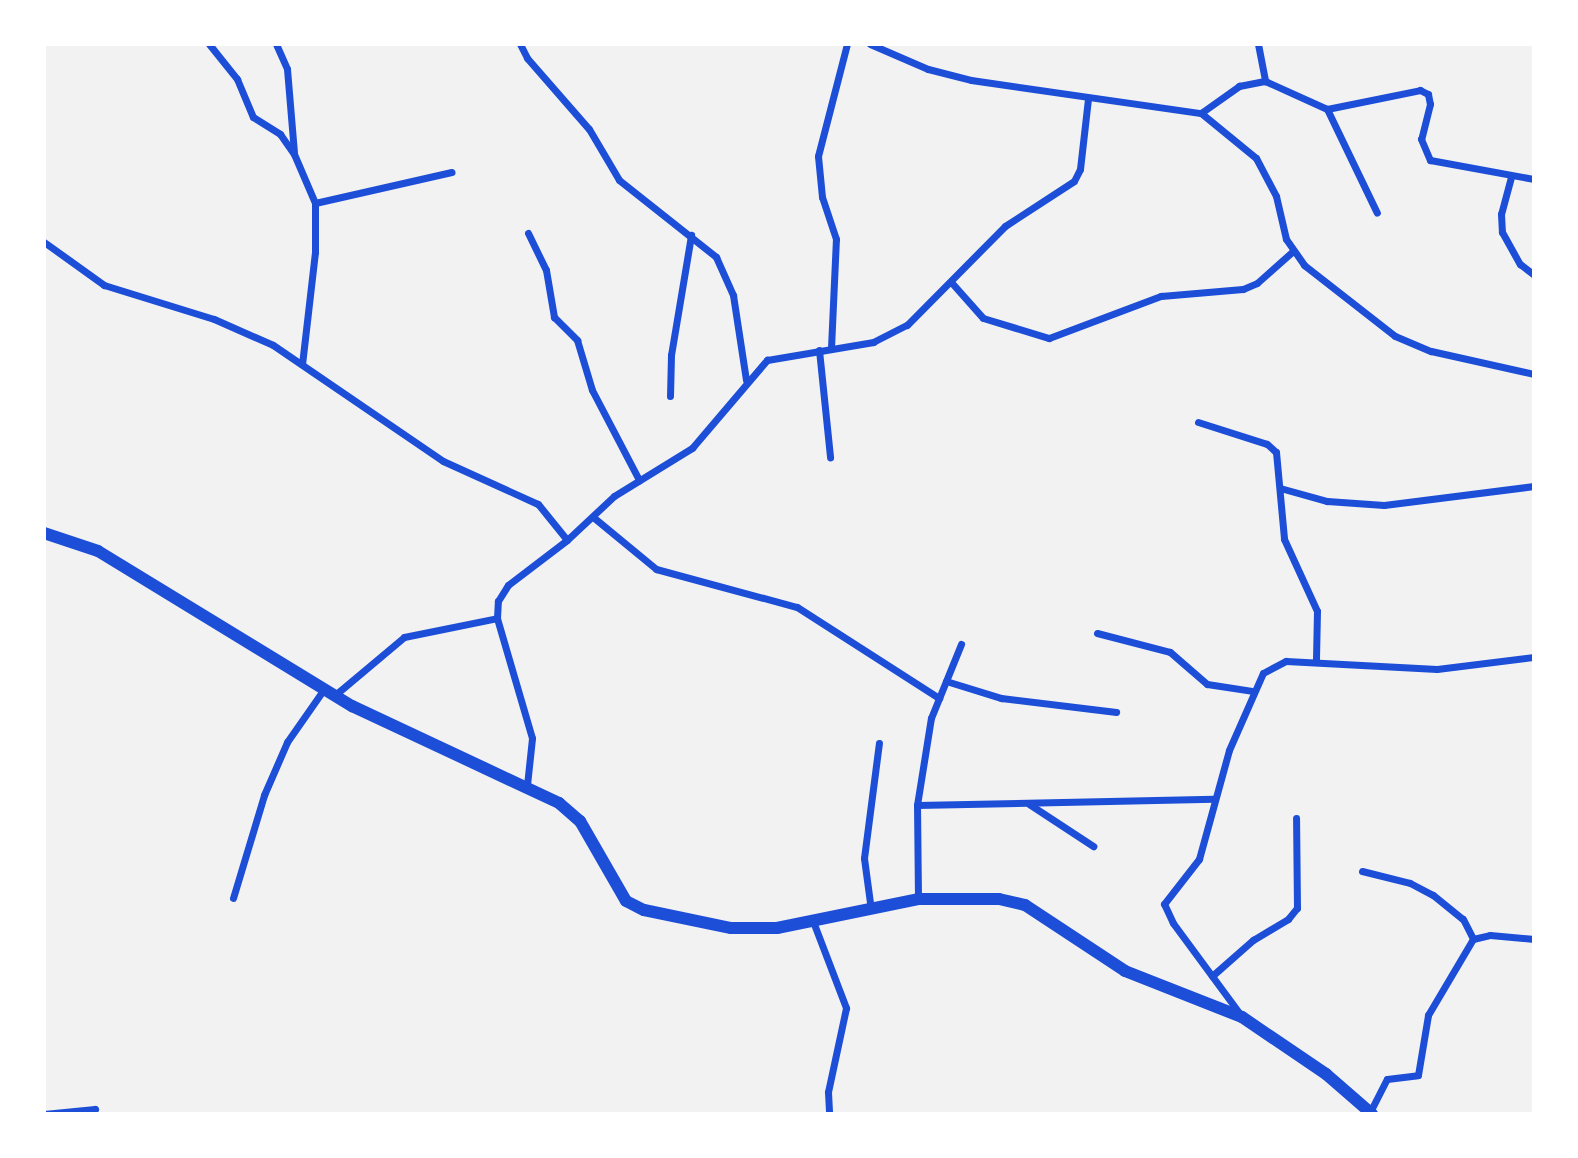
<!DOCTYPE html>
<html>
<head>
<meta charset="utf-8">
<style>
	body { margin:0 }
	#map { position:relative; width:1578px; height:1158px; overflow:hidden; background:#f2f2f2; font-family:"Source Sans 3",sans-serif }
	div>[style] { position:absolute }
	.minor>* { height:7px; margin:-3.5px; padding:0 3.5px; transform-origin:3.5px; border-radius:3.5px; background:#1d4ed8 }
	.tertiary>* { height:12px; margin:-6px; padding:0 6px; transform-origin:6px; border-radius:6px; background:#1d4ed8 }
	span { translate:-50% -50%; white-space:nowrap; text-align:center; line-height:1.15; -webkit-text-stroke:6px #fff; paint-order:stroke }
	.frame { position:absolute; inset:0; border:46px solid #fff; pointer-events:none }
</style>
</head>
<body>
<div id="map">
	<div class="minor">
		<i style="left:209px;top:44px;width:45px;rotate:51.3deg"></i>
		<i style="left:237px;top:79px;width:41px;rotate:67.2deg"></i>
		<i style="left:253px;top:117px;width:32px;rotate:32deg"></i>
		<i style="left:280px;top:134px;width:24px;rotate:55deg"></i>
		<i style="left:294px;top:154px;width:53px;rotate:66.8deg"></i>
		<i style="left:315px;top:203px;width:49px;rotate:90deg"></i>
		<i style="left:315px;top:252px;width:113px;rotate:96.6deg"></i>
		<i style="left:276px;top:44px;width:27px;rotate:66deg"></i>
		<i style="left:287px;top:69px;width:83px;rotate:85.2deg"></i>
		<i style="left:520px;top:44px;width:16px;rotate:63deg"></i>
		<i style="left:527px;top:58px;width:94px;rotate:48.9deg"></i>
		<i style="left:589px;top:129px;width:59px;rotate:59.5deg"></i>
		<i style="left:619px;top:180px;width:124px;rotate:38.4deg"></i>
		<i style="left:716px;top:257px;width:42px;rotate:65.9deg"></i>
		<i style="left:733px;top:295px;width:86px;rotate:81.3deg"></i>
		<i style="left:870px;top:44px;width:63px;rotate:23.3deg"></i>
		<i style="left:928px;top:69px;width:44px;rotate:14.3deg"></i>
		<i style="left:971px;top:80px;width:232px;rotate:8.2deg"></i>
		<i style="left:1201px;top:113px;width:71px;rotate:39.3deg"></i>
		<i style="left:1256px;top:158px;width:43px;rotate:62.2deg"></i>
		<i style="left:1276px;top:196px;width:44px;rotate:76.9deg"></i>
		<i style="left:1286px;top:239px;width:32px;rotate:55deg"></i>
		<i style="left:1304px;top:265px;width:115px;rotate:38deg"></i>
		<i style="left:1395px;top:336px;width:39px;rotate:23deg"></i>
		<i style="left:1431px;top:351px;width:106px;rotate:12.6deg"></i>
		<i style="left:1258px;top:44px;width:38px;rotate:79deg"></i>
		<i style="left:1327px;top:109px;width:115px;rotate:64.3deg"></i>
		<i style="left:1201px;top:113px;width:47px;rotate:-35.4deg"></i>
		<i style="left:1239px;top:86px;width:26px;rotate:-11deg"></i>
		<i style="left:1265px;top:81px;width:68px;rotate:24.3deg"></i>
		<i style="left:1327px;top:109px;width:95px;rotate:-11.5deg"></i>
		<i style="left:1420px;top:90px;width:9px;rotate:27deg"></i>
		<i style="left:1428px;top:94px;width:10px;rotate:79deg"></i>
		<i style="left:1430px;top:104px;width:36px;rotate:104deg"></i>
		<i style="left:1421px;top:139px;width:23px;rotate:67deg"></i>
		<i style="left:1430px;top:160px;width:106px;rotate:10.4deg"></i>
		<i style="left:1511px;top:177px;width:38px;rotate:105deg"></i>
		<i style="left:1501px;top:214px;width:18px;rotate:87deg"></i>
		<i style="left:1502px;top:232px;width:37px;rotate:61deg"></i>
		<i style="left:1520px;top:264px;width:18px;rotate:38deg"></i>
		<i style="left:315px;top:203px;width:140px;rotate:-12.8deg"></i>
		<i style="left:528px;top:233px;width:41px;rotate:64.1deg"></i>
		<i style="left:546px;top:270px;width:48px;rotate:80.3deg"></i>
		<i style="left:554px;top:317px;width:33px;rotate:45deg"></i>
		<i style="left:577px;top:340px;width:52px;rotate:73.3deg"></i>
		<i style="left:592px;top:390px;width:102px;rotate:62.4deg"></i>
		<i style="left:44px;top:242px;width:74px;rotate:35.6deg"></i>
		<i style="left:104px;top:285px;width:115px;rotate:17.2deg"></i>
		<i style="left:214px;top:319px;width:64px;rotate:23.8deg"></i>
		<i style="left:273px;top:345px;width:206px;rotate:34.3deg"></i>
		<i style="left:443px;top:461px;width:104px;rotate:24.4deg"></i>
		<i style="left:538px;top:504px;width:46px;rotate:51.1deg"></i>
		<i style="left:951px;top:282px;width:48px;rotate:48.4deg"></i>
		<i style="left:983px;top:318px;width:69px;rotate:16.9deg"></i>
		<i style="left:1049px;top:338px;width:120px;rotate:-20.6deg"></i>
		<i style="left:1161px;top:296px;width:82px;rotate:-4.9deg"></i>
		<i style="left:1243px;top:289px;width:15px;rotate:-23deg"></i>
		<i style="left:1257px;top:283px;width:48px;rotate:-41.6deg"></i>
		<i style="left:831px;top:348px;width:109px;rotate:-87.4deg"></i>
		<i style="left:836px;top:239px;width:44px;rotate:-108.4deg"></i>
		<i style="left:822px;top:197px;width:41px;rotate:-95.6deg"></i>
		<i style="left:818px;top:156px;width:116px;rotate:-75.5deg"></i>
		<i style="left:819px;top:350px;width:108px;rotate:84.1deg"></i>
		<i style="left:670px;top:396px;width:41px;rotate:-88.6deg"></i>
		<i style="left:671px;top:355px;width:122px;rotate:-80.5deg"></i>
		<i style="left:1198px;top:422px;width:72px;rotate:17.7deg"></i>
		<i style="left:1267px;top:444px;width:12px;rotate:42deg"></i>
		<i style="left:1276px;top:452px;width:87px;rotate:84.7deg"></i>
		<i style="left:1284px;top:539px;width:79px;rotate:65.4deg"></i>
		<i style="left:1317px;top:611px;width:49px;rotate:91.2deg"></i>
		<i style="left:1280px;top:488px;width:49px;rotate:15.5deg"></i>
		<i style="left:1327px;top:501px;width:57px;rotate:4deg"></i>
		<i style="left:1384px;top:505px;width:151px;rotate:-7.2deg"></i>
		<i style="left:593px;top:517px;width:82px;rotate:39.5deg"></i>
		<i style="left:656px;top:569px;width:146px;rotate:15.1deg"></i>
		<i style="left:797px;top:607px;width:169px;rotate:32.7deg"></i>
		<i style="left:1097px;top:633px;width:75px;rotate:14.6deg"></i>
		<i style="left:1170px;top:652px;width:49px;rotate:40.9deg"></i>
		<i style="left:1207px;top:684px;width:47px;rotate:8.7deg"></i>
		<i style="left:946px;top:681px;width:58px;rotate:17.2deg"></i>
		<i style="left:1001px;top:698px;width:116px;rotate:6.9deg"></i>
		<i style="left:335px;top:695px;width:90px;rotate:-40deg"></i>
		<i style="left:404px;top:637px;width:95px;rotate:-11.5deg"></i>
		<i style="left:527px;top:785px;width:47px;rotate:-83.9deg"></i>
		<i style="left:532px;top:738px;width:125px;rotate:-106.3deg"></i>
		<i style="left:497px;top:618px;width:17px;rotate:-87deg"></i>
		<i style="left:498px;top:601px;width:19px;rotate:-58deg"></i>
		<i style="left:508px;top:585px;width:74px;rotate:-37.3deg"></i>
		<i style="left:567px;top:540px;width:64px;rotate:-43.1deg"></i>
		<i style="left:614px;top:496px;width:92px;rotate:-31.6deg"></i>
		<i style="left:692px;top:448px;width:116px;rotate:-49.6deg"></i>
		<i style="left:767px;top:360px;width:108px;rotate:-9.6deg"></i>
		<i style="left:873px;top:342px;width:38px;rotate:-27deg"></i>
		<i style="left:907px;top:325px;width:139px;rotate:-45.3deg"></i>
		<i style="left:1005px;top:226px;width:82px;rotate:-33.1deg"></i>
		<i style="left:1074px;top:181px;width:13px;rotate:-63deg"></i>
		<i style="left:1080px;top:169px;width:70px;rotate:-83.5deg"></i>
		<i style="left:1029px;top:804px;width:77px;rotate:33.3deg"></i>
		<i style="left:917px;top:805px;width:297px;rotate:-1.2deg"></i>
		<i style="left:1362px;top:871px;width:49px;rotate:14deg"></i>
		<i style="left:1410px;top:883px;width:26px;rotate:28deg"></i>
		<i style="left:1433px;top:895px;width:38px;rotate:39deg"></i>
		<i style="left:1463px;top:919px;width:22px;rotate:63deg"></i>
		<i style="left:233px;top:898px;width:108px;rotate:-73.2deg"></i>
		<i style="left:264px;top:795px;width:58px;rotate:-66.5deg"></i>
		<i style="left:287px;top:742px;width:65px;rotate:-55.1deg"></i>
		<i style="left:918px;top:899px;width:94px;rotate:-90.6deg"></i>
		<i style="left:917px;top:805px;width:88px;rotate:-80.9deg"></i>
		<i style="left:931px;top:718px;width:80px;rotate:-67.9deg"></i>
		<i style="left:871px;top:910px;width:52px;rotate:-97.7deg"></i>
		<i style="left:864px;top:858px;width:116px;rotate:-82.6deg"></i>
		<i style="left:814px;top:924px;width:90px;rotate:69.1deg"></i>
		<i style="left:846px;top:1008px;width:86px;rotate:102.1deg"></i>
		<i style="left:828px;top:1092px;width:22px;rotate:87deg"></i>
		<i style="left:1212px;top:976px;width:55px;rotate:-41.3deg"></i>
		<i style="left:1253px;top:940px;width:41px;rotate:-31deg"></i>
		<i style="left:1288px;top:919px;width:14px;rotate:-51deg"></i>
		<i style="left:1297px;top:908px;width:90px;rotate:-90.6deg"></i>
		<i style="left:1240px;top:1014px;width:113px;rotate:-126.4deg"></i>
		<i style="left:1173px;top:923px;width:21px;rotate:-115deg"></i>
		<i style="left:1164px;top:904px;width:57px;rotate:-52.1deg"></i>
		<i style="left:1199px;top:859px;width:113px;rotate:-74.6deg"></i>
		<i style="left:1229px;top:750px;width:84px;rotate:-66.2deg"></i>
		<i style="left:1263px;top:673px;width:26px;rotate:-28deg"></i>
		<i style="left:1286px;top:661px;width:151px;rotate:3deg"></i>
		<i style="left:1437px;top:669px;width:98px;rotate:-7.1deg"></i>
		<i style="left:1370px;top:1112px;width:37px;rotate:-63deg"></i>
		<i style="left:1387px;top:1079px;width:31px;rotate:-7deg"></i>
		<i style="left:1418px;top:1075px;width:61px;rotate:-80.5deg"></i>
		<i style="left:1428px;top:1015px;width:88px;rotate:-59.4deg"></i>
		<i style="left:1473px;top:939px;width:17px;rotate:-13deg"></i>
		<i style="left:1490px;top:935px;width:44px;rotate:5.2deg"></i>
		<i style="left:44px;top:1114px;width:51px;rotate:-5.6deg"></i>
		<i style="left:95px;top:1109px;width:7px;rotate:135deg"></i>
	</div>
	<div class="tertiary">
		<i style="left:44px;top:533px;width:57px;rotate:18.4deg"></i>
		<i style="left:98px;top:551px;width:298px;rotate:31.4deg"></i>
		<i style="left:352px;top:706px;width:229px;rotate:25.1deg"></i>
		<i style="left:559px;top:803px;width:28px;rotate:41deg"></i>
		<i style="left:580px;top:821px;width:92px;rotate:60.1deg"></i>
		<i style="left:626px;top:901px;width:20px;rotate:27deg"></i>
		<i style="left:644px;top:910px;width:89px;rotate:11.7deg"></i>
		<i style="left:731px;top:928px;width:46px"></i>
		<i style="left:777px;top:928px;width:144px;rotate:-11.6deg"></i>
		<i style="left:918px;top:899px;width:81px"></i>
		<i style="left:999px;top:899px;width:27px;rotate:13deg"></i>
		<i style="left:1025px;top:905px;width:120px;rotate:33.4deg"></i>
		<i style="left:1125px;top:971px;width:126px;rotate:21.5deg"></i>
		<i style="left:1242px;top:1017px;width:102px;rotate:34.2deg"></i>
		<i style="left:1326px;top:1074px;width:61px;rotate:41deg"></i>
	</div>
	<div class="frame"></div>
</div>
</body>
</html>
